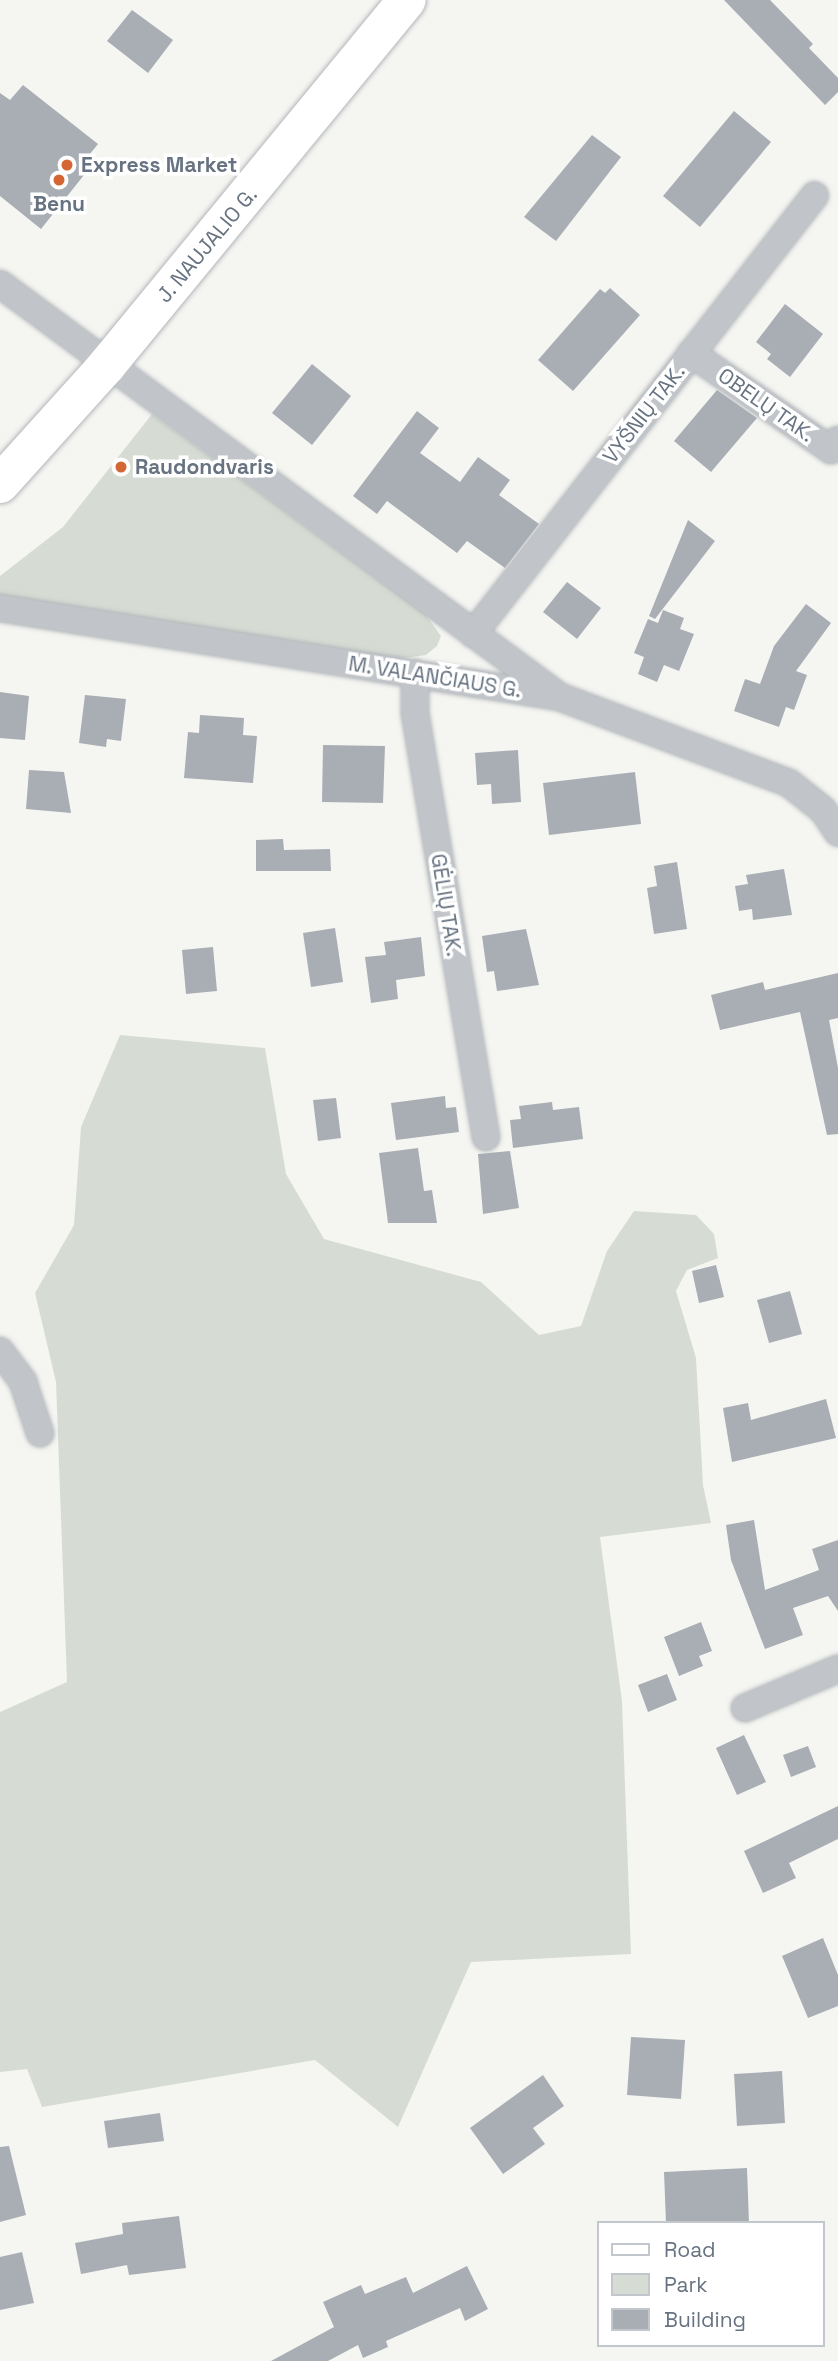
<!DOCTYPE html>
<html>
<head>
<meta charset="utf-8">
<style>
	body { margin:0 }
	#map { position:relative; width:838px; height:2361px; overflow:hidden; background:#f5f6f2; font-family:"Space Grotesk",sans-serif }
	div>[style] { position:absolute }
	.green>* { inset:0; background:#d6dcd4 }
	.building>* { inset:0; background:#a8aeb4 }
	.roads { filter:drop-shadow(0 0 2px #b3b6ba) drop-shadow(0 0 2px #b3b6ba) }
	.minor>* { height:26px; margin:-13px; padding:0 13px; transform-origin:13px; border-radius:13px; background:#c1c4c8 }
	.primary>* { height:38px; margin:-19px; padding:0 19px; transform-origin:19px; border-radius:19px; background:#fff }
	.dots>* { width:19px; height:19px; translate:-50% -50%; box-sizing:border-box; border:4px solid #fff; border-radius:50% }
	span { translate:-50% -50%; white-space:nowrap; text-align:center; line-height:1.15; -webkit-text-stroke:7px #fff; paint-order:stroke }
	.poi-label { font-size:21px; color:#677381; font-weight:700 }
	.left { translate:0 -50%; text-align:left }
	.street-label { font-size:21px; color:#677381 }
	.legend { position:absolute; left:597px; top:2221px; width:228px; height:126px; box-sizing:border-box; background:#fff; border:2px solid #c2c7cd; margin:0; padding:9px 12px; list-style:none; font-size:21px; color:#677381 }
	.legend li { display:flex; align-items:center; gap:14px; height:35px }
	.legend b { width:35px; border:2px solid #c2c7cd }
</style>
</head>
<body>
<div id="map">
	<div class="green">
		<i style="clip-path:polygon(152px 414px,426px 615px,441px 636px,437px 646px,426px 655px,397px 659px,0 595px,0 576px,63px 527px)"></i>
		<i style="clip-path:polygon(120px 1035px,265px 1048px,286px 1174px,324px 1239px,481px 1282px,539px 1335px,581px 1326px,607px 1251px,634px 1211px,696px 1215px,714px 1234px,718px 1258px,687px 1270px,676px 1291px,696px 1358px,703px 1485px,711px 1523px,600px 1537px,622px 1701px,631px 1954px,471px 1962px,398px 2127px,315px 2060px,42px 2107px,27px 2069px,0 2072px,0 1712px,67px 1682px,56px 1382px,35px 1293px,74px 1225px,81px 1127px)"></i>
	</div>
	<div class="building">
		<i style="clip-path:polygon(724px 0,770px 0,813px 44px,809px 48px,838px 78px,838px 92px,825px 105px)"></i>
		<i style="clip-path:polygon(132px 10px,173px 40px,148px 73px,107px 41px)"></i>
		<i style="clip-path:polygon(23px 85px,98px 144px,85px 160px,92px 165px,41px 229px,0 196px,0 93px,10px 100px)"></i>
		<i style="clip-path:polygon(734px 111px,771px 142px,700px 227px,663px 196px)"></i>
		<i style="clip-path:polygon(592px 135px,621px 157px,556px 241px,524px 217px)"></i>
		<i style="clip-path:polygon(610px 288px,640px 315px,573px 391px,538px 360px,600px 289px,605px 293px)"></i>
		<i style="clip-path:polygon(785px 304px,823px 334px,790px 377px,767px 359px,771px 354px,756px 342px)"></i>
		<i style="clip-path:polygon(312px 364px,351px 396px,312px 445px,272px 413px)"></i>
		<i style="clip-path:polygon(717px 390px,757px 418px,711px 472px,674px 441px)"></i>
		<i style="clip-path:polygon(417px 411px,439px 428px,420px 453px,460px 482px,478px 457px,510px 480px,499px 495px,539px 524px,505px 568px,467px 541px,457px 553px,387px 501px,377px 514px,353px 496px)"></i>
		<i style="clip-path:polygon(688px 520px,715px 541px,655px 619px,649px 616px)"></i>
		<i style="clip-path:polygon(567px 582px,601px 608px,577px 639px,543px 612px)"></i>
		<i style="clip-path:polygon(806px 604px,831px 623px,796px 671px,807px 675px,794px 710px,786px 707px,779px 727px,734px 711px,745px 679px,760px 684px,774px 646px)"></i>
		<i style="clip-path:polygon(663px 610px,684px 618px,680px 629px,694px 634px,679px 671px,664px 665px,657px 682px,638px 674px,644px 657px,634px 653px,648px 619px,658px 623px)"></i>
		<i style="clip-path:polygon(0 692px,29px 696px,25px 740px,0 738px)"></i>
		<i style="clip-path:polygon(85px 695px,126px 699px,121px 741px,107px 739px,106px 747px,79px 743px)"></i>
		<i style="clip-path:polygon(200px 715px,244px 718px,243px 735px,257px 736px,253px 783px,184px 778px,188px 732px,199px 733px)"></i>
		<i style="clip-path:polygon(323px 745px,385px 746px,383px 803px,322px 802px)"></i>
		<i style="clip-path:polygon(518px 750px,521px 802px,492px 804px,491px 784px,477px 785px,475px 753px)"></i>
		<i style="clip-path:polygon(29px 770px,64px 772px,71px 813px,26px 809px)"></i>
		<i style="clip-path:polygon(635px 772px,641px 824px,549px 835px,543px 783px)"></i>
		<i style="clip-path:polygon(283px 839px,284px 850px,330px 849px,331px 871px,256px 871px,256px 840px)"></i>
		<i style="clip-path:polygon(677px 862px,687px 929px,654px 934px,647px 888px,657px 886px,654px 866px)"></i>
		<i style="clip-path:polygon(784px 869px,792px 915px,753px 920px,752px 909px,739px 911px,735px 886px,748px 884px,746px 875px)"></i>
		<i style="clip-path:polygon(335px 928px,343px 982px,311px 987px,303px 933px)"></i>
		<i style="clip-path:polygon(526px 929px,539px 985px,497px 991px,494px 971px,487px 972px,482px 936px)"></i>
		<i style="clip-path:polygon(421px 937px,425px 976px,396px 980px,398px 999px,371px 1003px,365px 957px,386px 955px,384px 942px)"></i>
		<i style="clip-path:polygon(213px 947px,217px 991px,186px 994px,182px 950px)"></i>
		<i style="clip-path:polygon(838px 973px,838px 1018px,829px 1020px,838px 1068px,838px 1134px,827px 1135px,800px 1012px,720px 1030px,711px 995px,763px 982px,765px 990px)"></i>
		<i style="clip-path:polygon(445px 1096px,446px 1108px,456px 1107px,459px 1132px,396px 1140px,391px 1103px)"></i>
		<i style="clip-path:polygon(336px 1098px,341px 1138px,318px 1141px,313px 1100px)"></i>
		<i style="clip-path:polygon(552px 1102px,553px 1110px,579px 1107px,583px 1139px,513px 1148px,510px 1120px,521px 1119px,519px 1106px)"></i>
		<i style="clip-path:polygon(418px 1148px,424px 1191px,432px 1190px,437px 1223px,388px 1223px,379px 1153px)"></i>
		<i style="clip-path:polygon(510px 1151px,519px 1208px,483px 1214px,478px 1154px)"></i>
		<i style="clip-path:polygon(716px 1265px,724px 1297px,699px 1303px,692px 1271px)"></i>
		<i style="clip-path:polygon(790px 1291px,802px 1334px,769px 1343px,757px 1300px)"></i>
		<i style="clip-path:polygon(826px 1399px,836px 1438px,732px 1462px,723px 1408px,748px 1403px,751px 1420px)"></i>
		<i style="clip-path:polygon(754px 1520px,765px 1590px,819px 1570px,812px 1549px,838px 1540px,838px 1611px,828px 1596px,793px 1608px,803px 1635px,765px 1649px,731px 1560px,726px 1525px)"></i>
		<i style="clip-path:polygon(701px 1622px,712px 1651px,699px 1656px,703px 1666px,679px 1676px,664px 1637px)"></i>
		<i style="clip-path:polygon(667px 1674px,677px 1700px,648px 1712px,638px 1685px)"></i>
		<i style="clip-path:polygon(744px 1735px,766px 1782px,737px 1795px,716px 1748px)"></i>
		<i style="clip-path:polygon(808px 1746px,816px 1767px,791px 1777px,783px 1755px)"></i>
		<i style="clip-path:polygon(838px 1806px,838px 1839px,789px 1863px,796px 1878px,763px 1893px,744px 1851px)"></i>
		<i style="clip-path:polygon(823px 1938px,838px 1975px,838px 2006px,808px 2018px,782px 1956px)"></i>
		<i style="clip-path:polygon(631px 2037px,685px 2040px,681px 2099px,627px 2095px)"></i>
		<i style="clip-path:polygon(782px 2071px,785px 2123px,737px 2126px,734px 2074px)"></i>
		<i style="clip-path:polygon(543px 2075px,564px 2106px,533px 2128px,545px 2144px,503px 2174px,470px 2128px)"></i>
		<i style="clip-path:polygon(160px 2113px,164px 2141px,108px 2148px,104px 2121px)"></i>
		<i style="clip-path:polygon(9px 2146px,26px 2215px,0 2222px,0 2147px)"></i>
		<i style="clip-path:polygon(747px 2168px,749px 2223px,666px 2223px,664px 2172px)"></i>
		<i style="clip-path:polygon(179px 2216px,186px 2268px,129px 2275px,127px 2265px,81px 2274px,75px 2243px,123px 2234px,122px 2223px)"></i>
		<i style="clip-path:polygon(22px 2252px,34px 2303px,0 2310px,0 2257px)"></i>
		<i style="clip-path:polygon(467px 2266px,488px 2309px,465px 2321px,460px 2308px,386px 2341px,388px 2347px,363px 2358px,358px 2345px,328px 2361px,271px 2361px,334px 2327px,323px 2302px,361px 2285px,365px 2294px,406px 2277px,413px 2293px)"></i>
	</div>
	<div class="roads">
		<div class="minor">
			<i style="left:0;top:284px;width:691px;rotate:36.41deg"></i>
			<i style="left:691px;top:353px;width:170px;rotate:34.7deg"></i>
			<i style="left:831px;top:450px;width:12px;rotate:-55deg"></i>
			<i style="left:0;top:608px;width:567px;rotate:9.03deg"></i>
			<i style="left:560px;top:697px;width:245px;rotate:20.6deg"></i>
			<i style="left:789px;top:783px;width:43px;rotate:38.5deg"></i>
			<i style="left:823px;top:810px;width:27px;rotate:56deg"></i>
			<i style="left:473px;top:634px;width:556px;rotate:-52.08deg"></i>
			<i style="left:415px;top:673px;width:40px;rotate:90deg"></i>
			<i style="left:415px;top:713px;width:430px;rotate:80.5deg"></i>
			<i style="left:0;top:1351px;width:39px;rotate:53deg"></i>
			<i style="left:23px;top:1382px;width:54px;rotate:71.6deg"></i>
			<i style="left:745px;top:1708px;width:101px;rotate:-22.8deg"></i>
		</div>
		<div class="primary">
			<i style="left:0;top:484px;width:160px;rotate:-48deg"></i>
			<i style="left:107px;top:365px;width:472px;rotate:-50.6deg"></i>
		</div>
	</div>
	<div class="dots">
		<i style="left:67px;top:165px;background:#d46634"></i>
		<i style="left:59px;top:180px;background:#d46634"></i>
		<i style="left:121px;top:467px;background:#d46634"></i>
	</div>
	<div class="poi-label">
		<span class="left" style="left:81px;top:165px">Express Market</span>
		<span style="left:59px;top:204px">Benu</span>
		<span class="left" style="left:135px;top:467px">Raudondvaris</span>
	</div>
	<div class="street-label">
		<span style="left:207px;top:245px;rotate:-50deg">J. NAUJALIO G.</span>
		<span style="left:766px;top:405px;rotate:35deg">OBELŲ TAK.</span>
		<span style="left:644px;top:414px;rotate:-52deg">VYŠNIŲ TAK.</span>
		<span style="left:435px;top:677px;rotate:9deg">M. VALANČIAUS G.</span>
		<span style="left:446px;top:905px;rotate:81deg">GĖLIŲ TAK.</span>
	</div>
	<ul class="legend">
	<li><b style="height:9px;background:#fff"></b>Road</li>
	<li><b style="height:19px;background:#d6dcd4"></b>Park</li>
	<li><b style="height:19px;background:#a8aeb4"></b>Building</li>
	</ul>
</div>
</body>
</html>
